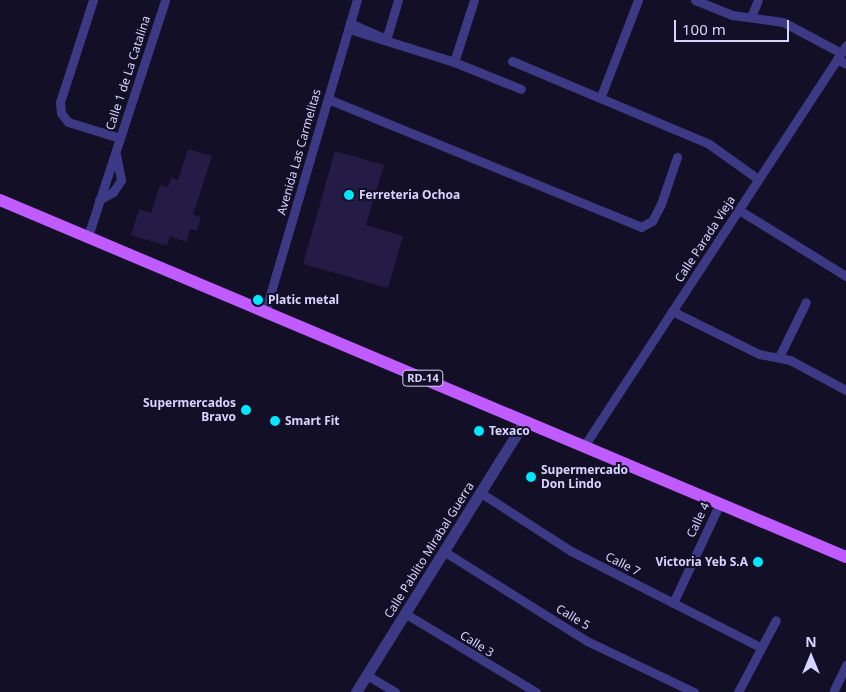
<!DOCTYPE html>
<html>
<head>
<meta charset="utf-8">
<style>
	body { margin:0 }
	#map { position:relative; width:846px; height:692px; overflow:hidden; background:#130f26; font-family:"Noto Sans",sans-serif }
	div>[style] { position:absolute }
	.building>* { inset:0; background:#241b47 }
	.minor>* { height:9px; margin:-4.5px; padding:0 4.5px; transform-origin:4.5px; border-radius:4.5px; background:#3c3a85 }
	.tertiary>* { height:11px; margin:-5.5px; padding:0 5.5px; transform-origin:5.5px; border-radius:5.5px; background:#3c3a85 }
	.primary>* { height:12px; margin:-6px; padding:0 6px; transform-origin:6px; border-radius:6px; background:#c05bff }
	.dots>* { width:14px; height:14px; translate:-50% -50%; box-sizing:border-box; border:2px solid #130f26; border-radius:50% }
	span { translate:-50% -50%; white-space:nowrap; text-align:center; line-height:1.15; -webkit-text-stroke:4px #130f26; paint-order:stroke }
	.shield-label span { padding:1px 4px; background:#130f26; border:1px solid; border-radius:4px; -webkit-text-stroke-width:0 }
	.shield-label { font-size:11px; color:#d9d4ff; font-weight:700 }
	.street-label { font-size:12px; color:#d9d4ff }
	.poi-label { font-size:12px; color:#d9d4ff; font-weight:700 }
	.left { translate:0 -50%; text-align:left }
	.right { translate:-100% -50%; text-align:right }
	.north { position:absolute; left:786px; top:632px; width:50px; height:50px; -webkit-text-stroke:4px #130f26; paint-order:stroke; rotate:0deg; font-size:14px; font-weight:700; line-height:20px; text-align:center; color:#d9d4ff }
	.north::after { content:''; display:block; margin:auto; width:18px; height:22px; background:#d9d4ff; clip-path:polygon(50% 0,100% 100%,50% 72%,0 100%) }
	.scale { position:absolute; left:674px; top:20px; width:115px; height:22px; box-sizing:border-box; border:2px solid #d9d4ff; border-top:0; padding-left:6px; font-size:15px; line-height:18px; white-space:nowrap; color:#d9d4ff; -webkit-text-stroke:4px #130f26; paint-order:stroke }
</style>
</head>
<body>
<div id="map">
	<div class="building">
		<i style="clip-path:polygon(188px 149px,212px 156px,193px 215px,201px 217px,197px 231px,190px 229px,186px 242px,170px 236px,167px 246px,131px 235px,139px 209px,151px 213px,160px 185px,168px 187px,171px 178px,178px 180px)"></i>
		<i style="clip-path:polygon(335px 151px,384px 165px,366px 225px,403px 236px,388px 288px,303px 264px)"></i>
	</div>
	<div class="minor">
		<i style="left:93px;top:0;width:107px;rotate:107.9deg"></i>
		<i style="left:60px;top:102px;width:11px;rotate:85deg"></i>
		<i style="left:61px;top:113px;width:11px;rotate:52deg"></i>
		<i style="left:68px;top:122px;width:54px;rotate:17.1deg"></i>
		<i style="left:695px;top:0;width:40px;rotate:22deg"></i>
		<i style="left:732px;top:15px;width:51px;rotate:7.8deg"></i>
		<i style="left:783px;top:22px;width:66px;rotate:28.1deg"></i>
		<i style="left:751px;top:17px;width:18px;rotate:-68deg"></i>
		<i style="left:350px;top:23px;width:34px;rotate:24deg"></i>
		<i style="left:349px;top:29px;width:110px;rotate:17.4deg"></i>
		<i style="left:454px;top:62px;width:72px;rotate:21.9deg"></i>
		<i style="left:386px;top:40px;width:42px;rotate:-73.3deg"></i>
		<i style="left:837px;top:59px;width:10px;rotate:29deg"></i>
		<i style="left:512px;top:61px;width:214px;rotate:22.8deg"></i>
		<i style="left:709px;top:144px;width:60px;rotate:35.5deg"></i>
		<i style="left:454px;top:62px;width:65px;rotate:-72.1deg"></i>
		<i style="left:601px;top:96px;width:103px;rotate:-68.9deg"></i>
		<i style="left:328px;top:99px;width:338px;rotate:22.2deg"></i>
		<i style="left:641px;top:227px;width:13px;rotate:-29deg"></i>
		<i style="left:652px;top:221px;width:19px;rotate:-62deg"></i>
		<i style="left:661px;top:204px;width:50px;rotate:-71.2deg"></i>
		<i style="left:99px;top:200px;width:16px;rotate:-30deg"></i>
		<i style="left:113px;top:192px;width:14px;rotate:-56deg"></i>
		<i style="left:121px;top:180px;width:25px;rotate:-101deg"></i>
		<i style="left:739px;top:210px;width:126px;rotate:31.7deg"></i>
		<i style="left:88px;top:236px;width:248px;rotate:-71.9deg"></i>
		<i style="left:672px;top:311px;width:97px;rotate:26.3deg"></i>
		<i style="left:759px;top:354px;width:32px;rotate:11deg"></i>
		<i style="left:790px;top:360px;width:64px;rotate:28.2deg"></i>
		<i style="left:265px;top:312px;width:325px;rotate:-73.6deg"></i>
		<i style="left:779px;top:357px;width:61px;rotate:-63.9deg"></i>
		<i style="left:584px;top:446px;width:479px;rotate:-56.8deg"></i>
		<i style="left:481px;top:493px;width:107px;rotate:32.8deg"></i>
		<i style="left:571px;top:551px;width:212px;rotate:26.9deg"></i>
		<i style="left:445px;top:552px;width:168px;rotate:32.1deg"></i>
		<i style="left:587px;top:641px;width:119px;rotate:25.5deg"></i>
		<i style="left:673px;top:603px;width:110px;rotate:-64.8deg"></i>
		<i style="left:406px;top:614px;width:152px;rotate:31deg"></i>
		<i style="left:367px;top:675px;width:33px;rotate:31deg"></i>
		<i style="left:834px;top:690px;width:28px;rotate:-64deg"></i>
		<i style="left:738px;top:692px;width:81px;rotate:-62.2deg"></i>
	</div>
	<div class="tertiary">
		<i style="left:356px;top:692px;width:319px;rotate:-58.1deg"></i>
	</div>
	<div class="primary">
		<i style="left:0;top:200px;width:918px;rotate:22.88deg"></i>
	</div>
	<div class="dots">
		<i style="left:349px;top:195px;background:#00e8ff"></i>
		<i style="left:258px;top:300px;background:#00e8ff"></i>
		<i style="left:246px;top:410px;background:#00e8ff"></i>
		<i style="left:275px;top:421px;background:#00e8ff"></i>
		<i style="left:479px;top:431px;background:#00e8ff"></i>
		<i style="left:531px;top:477px;background:#00e8ff"></i>
		<i style="left:758px;top:562px;background:#00e8ff"></i>
	</div>
	<div class="shield-label">
		<span style="left:423px;top:378px">RD-14</span>
	</div>
	<div class="street-label">
		<span style="left:128px;top:73px;rotate:-72deg">Calle 1 de La Catalina</span>
		<span style="left:299px;top:152px;rotate:-74deg">Avenida Las Carmelitas</span>
		<span style="left:705px;top:239px;rotate:-57deg">Calle Parada Vieja</span>
		<span style="left:698px;top:520px;rotate:-65deg">Calle 4</span>
		<span style="left:429px;top:550px;rotate:-58deg">Calle Pablito Mirabal Guerra</span>
		<span style="left:623px;top:564px;rotate:27deg">Calle 7</span>
		<span style="left:573px;top:617px;rotate:31deg">Calle 5</span>
		<span style="left:477px;top:644px;rotate:32deg">Calle 3</span>
	</div>
	<div class="poi-label">
		<span class="left" style="left:359px;top:195px">Ferreteria Ochoa</span>
		<span class="left" style="left:268px;top:300px">Platic metal</span>
		<span class="right" style="left:236px;top:410px">Supermercados<br>Bravo</span>
		<span class="left" style="left:285px;top:421px">Smart Fit</span>
		<span class="left" style="left:489px;top:431px">Texaco</span>
		<span class="left" style="left:541px;top:477px">Supermercado<br>Don Lindo</span>
		<span class="right" style="left:748px;top:562px">Victoria Yeb S.A</span>
	</div>
	<div class="north">N</div>
	<div class="scale">100 m</div>
</div>
</body>
</html>
